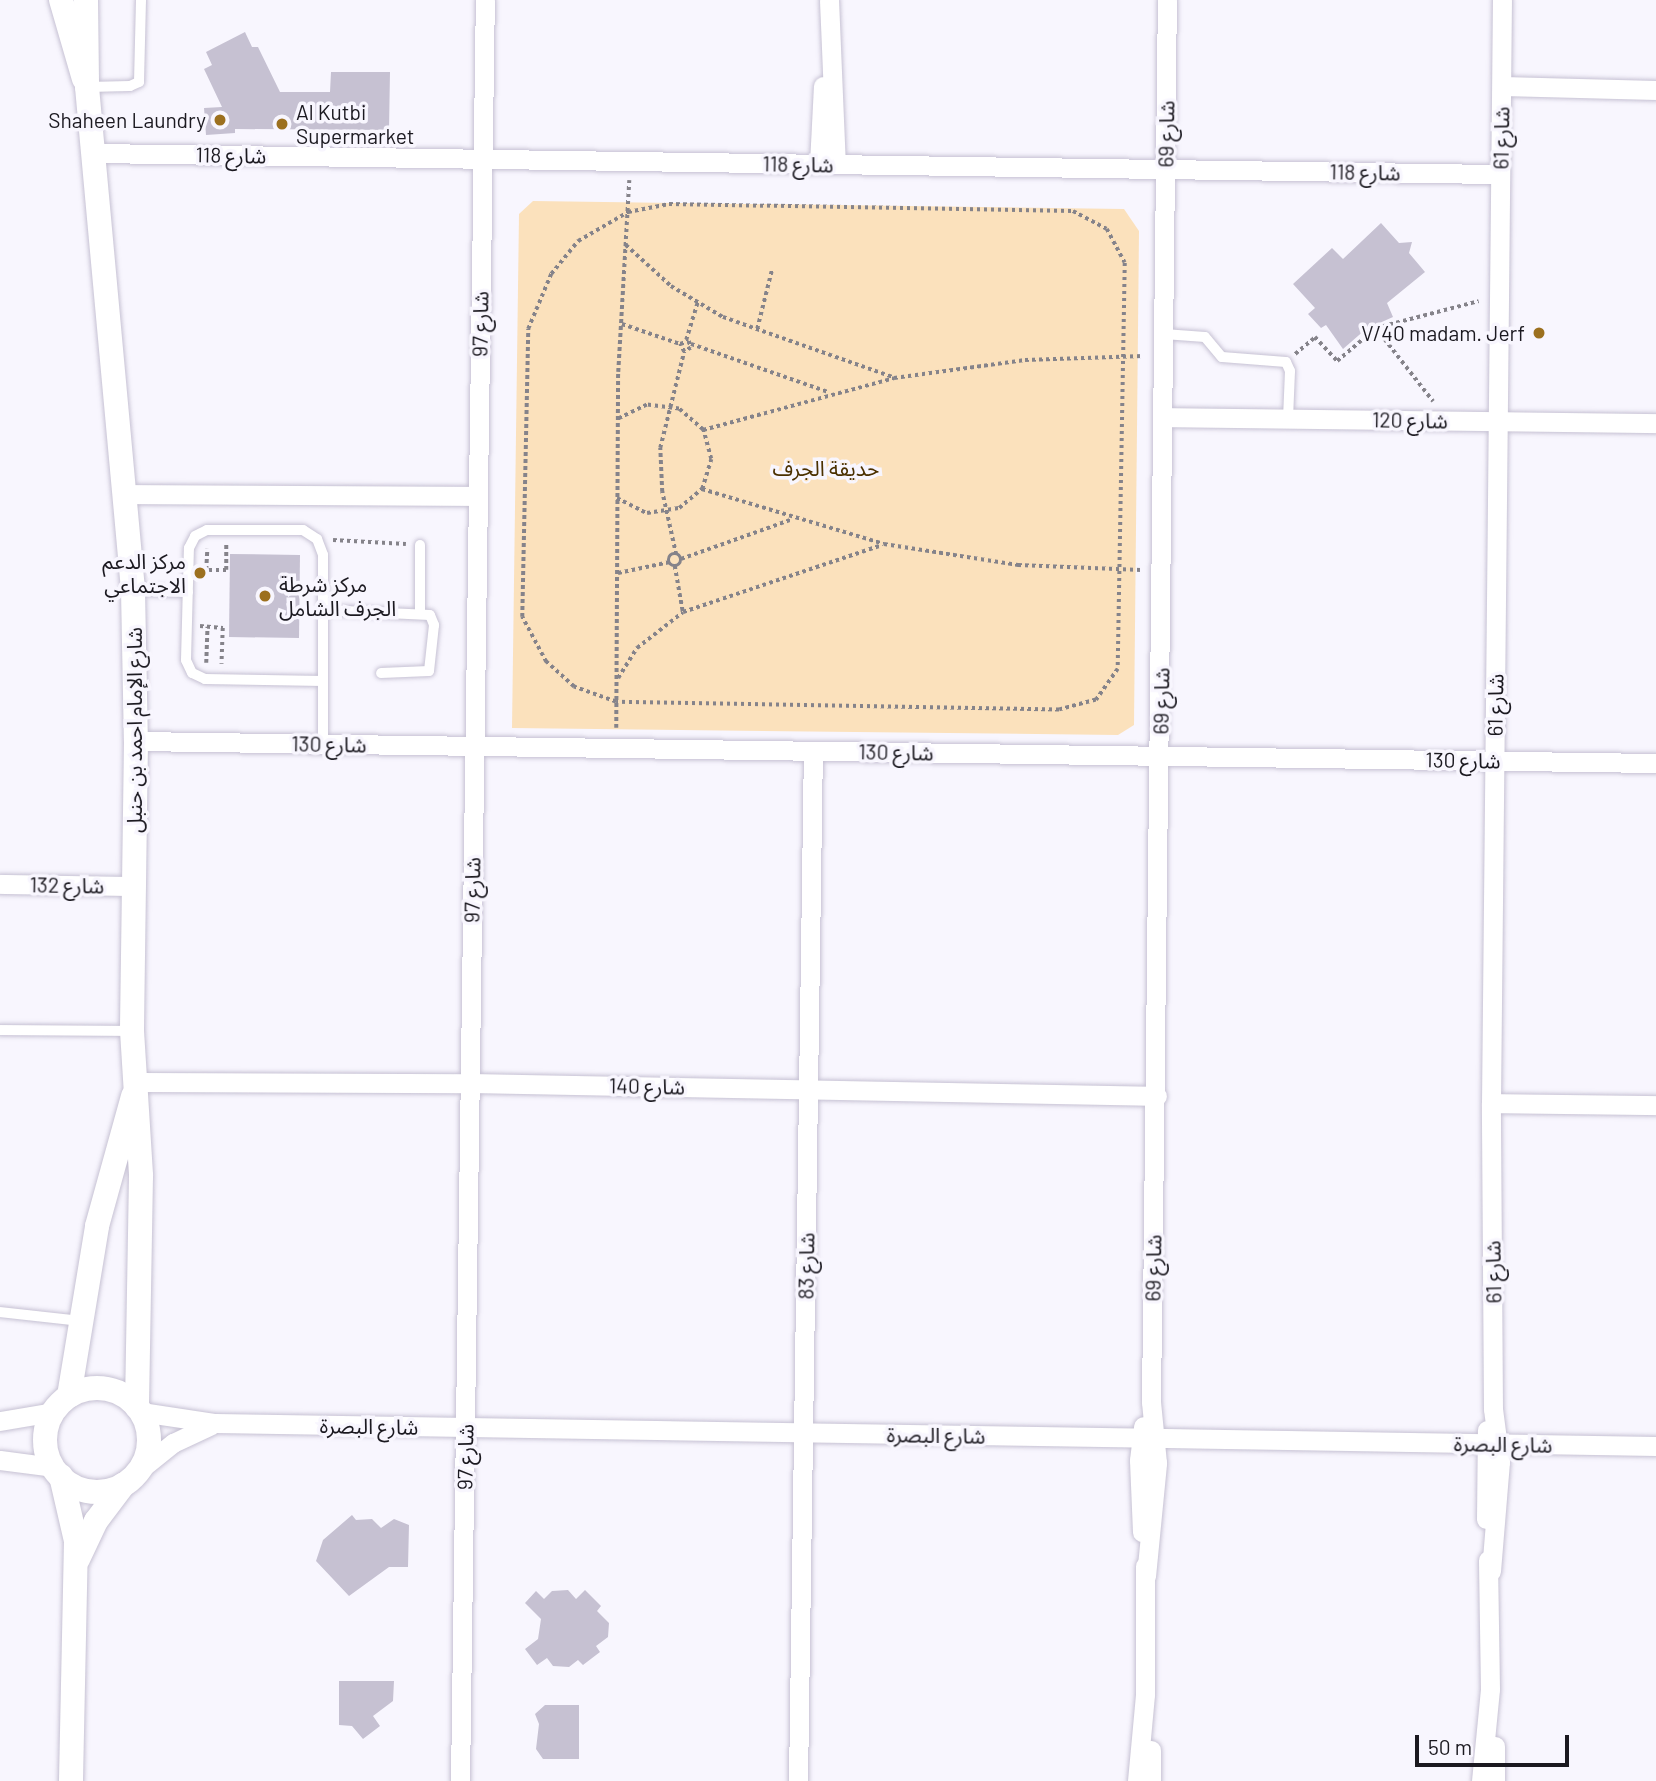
<!DOCTYPE html>
<html>
<head>
<meta charset="utf-8">
<style>
	body { margin:0 }
	#map { position:relative; width:1656px; height:1781px; overflow:hidden; background:#f8f6fe; font-family:Barlow,"Noto Sans Arabic",sans-serif }
	div>[style] { position:absolute }
	.green>* { inset:0; background:#fbe1bc }
	.building>* { inset:0; background:#c6c1d2 }
	.path>* { height:3.5px; margin-top:-1.75px; transform-origin:0; background:repeating-linear-gradient(90deg,#85838a 0 3.5px,transparent 0 7px) }
	.path>.ring { margin:-1.75px; padding:0; box-sizing:content-box; background:none; border:3.5px solid #85838a; border-radius:50% }
	.roads { filter:drop-shadow(0 0 2px #c6c1d3) drop-shadow(0 0 2px #c6c1d3) }
	.service>* { height:10px; margin:-5px; padding:0 5px; transform-origin:5px; border-radius:5px; background:#fff }
	.minor>* { height:19px; margin:-9.5px; padding:0 9.5px; transform-origin:9.5px; border-radius:9.5px; background:#fff }
	.tertiary>* { height:24px; margin:-12px; padding:0 12px; transform-origin:12px; border-radius:12px; background:#fff }
	.tertiary>.ring { margin:-12px; padding:0; box-sizing:content-box; background:none; border:24px solid #fff; border-radius:50% }
	.dots>* { width:19px; height:19px; translate:-50% -50%; box-sizing:border-box; border:4px solid #f8f6fe; border-radius:50% }
	span { translate:-50% -50%; white-space:nowrap; text-align:center; line-height:1.15; -webkit-text-stroke:7px #f8f6fe; paint-order:stroke }
	.poi-label { font-size:21px; color:#1b1920 }
	.left { translate:0 -50%; text-align:left }
	.right { translate:-100% -50%; text-align:right }
	.street-label { font-size:21px; color:#1b1920 }
	.park-label { font-size:21px; color:#4b3100 }
	.scale { position:absolute; left:1415px; top:1735px; width:154px; height:32px; box-sizing:border-box; border:4px solid #1b1920; border-top:0; padding-left:9px; font-size:21px; line-height:24px; white-space:nowrap; color:#1b1920; -webkit-text-stroke:5px #f8f6fe; paint-order:stroke }
</style>
</head>
<body>
<div id="map">
	<div class="green">
		<i style="clip-path:polygon(533px 201px,1124px 209px,1139px 231px,1134px 725px,1118px 735px,512px 728px,519px 214px)"></i>
	</div>
	<div class="building">
		<i style="clip-path:polygon(245px 32px,252px 47px,258px 47px,280px 92px,330px 92px,331px 72px,390px 72px,389px 130px,235px 129px,235px 133px,206px 135px,204px 108px,222px 107px,204px 69px,212px 65px,206px 52px)"></i>
		<i style="clip-path:polygon(1381px 223px,1399px 243px,1412px 242px,1409px 253px,1425px 272px,1387px 303px,1393px 317px,1366px 329px,1343px 349px,1326px 325px,1321px 328px,1308px 314px,1315px 308px,1293px 284px,1332px 248px,1343px 259px)"></i>
		<i style="clip-path:polygon(230px 554px,300px 555px,299px 638px,229px 637px)"></i>
		<i style="clip-path:polygon(352px 1515px,356px 1520px,372px 1519px,381px 1528px,394px 1519px,409px 1525px,408px 1567px,389px 1567px,349px 1596px,316px 1561px,323px 1540px)"></i>
		<i style="clip-path:polygon(568px 1590px,576px 1599px,585px 1590px,601px 1606px,597px 1611px,609px 1623px,608px 1637px,596px 1646px,600px 1652px,583px 1665px,578px 1660px,569px 1667px,553px 1666px,547px 1658px,537px 1665px,525px 1649px,538px 1639px,541px 1619px,525px 1603px,536px 1591px,544px 1599px,552px 1591px)"></i>
		<i style="clip-path:polygon(339px 1681px,394px 1681px,393px 1701px,373px 1716px,380px 1726px,363px 1739px,352px 1726px,339px 1725px)"></i>
		<i style="clip-path:polygon(545px 1705px,579px 1705px,579px 1759px,543px 1759px,536px 1749px,539px 1724px,535px 1714px)"></i>
	</div>
	<div class="path">
		<i style="left:669px;top:204px;width:404px;rotate:1deg"></i>
		<i style="left:1073px;top:211px;width:38px;rotate:28deg"></i>
		<i style="left:1107px;top:229px;width:38px;rotate:62deg"></i>
		<i style="left:1125px;top:263px;width:406px;rotate:91deg"></i>
		<i style="left:1118px;top:669px;width:38px;rotate:125deg"></i>
		<i style="left:1096px;top:700px;width:38px;rotate:165deg"></i>
		<i style="left:1059px;top:710px;width:443px;rotate:-179deg"></i>
		<i style="left:616px;top:702px;width:45px;rotate:-160.3deg"></i>
		<i style="left:574px;top:687px;width:38px;rotate:-138deg"></i>
		<i style="left:546px;top:662px;width:51px;rotate:-118.1deg"></i>
		<i style="left:522px;top:617px;width:288px;rotate:-88.8deg"></i>
		<i style="left:528px;top:329px;width:60px;rotate:-67.3deg"></i>
		<i style="left:551px;top:274px;width:43px;rotate:-50.7deg"></i>
		<i style="left:578px;top:241px;width:58px;rotate:-30.1deg"></i>
		<i style="left:628px;top:212px;width:42px;rotate:-11deg"></i>
		<i style="left:626px;top:245px;width:61px;rotate:42.3deg"></i>
		<i style="left:671px;top:286px;width:61px;rotate:30.8deg"></i>
		<i style="left:723px;top:317px;width:179px;rotate:19.5deg"></i>
		<i style="left:622px;top:324px;width:61px;rotate:19deg"></i>
		<i style="left:680px;top:344px;width:9px;rotate:-18deg"></i>
		<i style="left:689px;top:341px;width:7px;rotate:74deg"></i>
		<i style="left:691px;top:348px;width:8px;rotate:150deg"></i>
		<i style="left:684px;top:352px;width:9px;rotate:-117deg"></i>
		<i style="left:1376px;top:328px;width:93px;rotate:52deg"></i>
		<i style="left:757px;top:329px;width:62px;rotate:-76deg"></i>
		<i style="left:686px;top:340px;width:39px;rotate:-73deg"></i>
		<i style="left:691px;top:344px;width:145px;rotate:19.3deg"></i>
		<i style="left:1295px;top:354px;width:26px;rotate:-40deg"></i>
		<i style="left:1315px;top:337px;width:33px;rotate:47deg"></i>
		<i style="left:1337px;top:361px;width:51px;rotate:-40.2deg"></i>
		<i style="left:1376px;top:328px;width:106px;rotate:-14.7deg"></i>
		<i style="left:703px;top:430px;width:198px;rotate:-15.2deg"></i>
		<i style="left:894px;top:378px;width:132px;rotate:-7.8deg"></i>
		<i style="left:1025px;top:360px;width:118px;rotate:-1.9deg"></i>
		<i style="left:702px;top:489px;width:190px;rotate:16.8deg"></i>
		<i style="left:884px;top:544px;width:136px;rotate:8.9deg"></i>
		<i style="left:1018px;top:565px;width:123px;rotate:2.3deg"></i>
		<i style="left:617px;top:498px;width:34px;rotate:27deg"></i>
		<i style="left:647px;top:513px;width:32px;rotate:-9deg"></i>
		<i style="left:679px;top:508px;width:30px;rotate:-40deg"></i>
		<i style="left:702px;top:489px;width:31px;rotate:-73deg"></i>
		<i style="left:711px;top:459px;width:30px;rotate:-105deg"></i>
		<i style="left:703px;top:430px;width:32px;rotate:-139deg"></i>
		<i style="left:679px;top:409px;width:32px;rotate:-173deg"></i>
		<i style="left:647px;top:405px;width:32px;rotate:154deg"></i>
		<i style="left:333px;top:540px;width:73px;rotate:3.1deg"></i>
		<i class="ring" style="left:669px;top:554px;width:8.5px;height:8.5px"></i>
		<i style="left:676px;top:555px;width:65px;rotate:-102.5deg"></i>
		<i style="left:662px;top:492px;width:44px;rotate:-92.6deg"></i>
		<i style="left:660px;top:448px;width:99px;rotate:-76deg"></i>
		<i style="left:681px;top:559px;width:116px;rotate:-19.7deg"></i>
		<i style="left:675px;top:566px;width:47px;rotate:80.1deg"></i>
		<i style="left:202px;top:570px;width:24px"></i>
		<i style="left:226px;top:570px;width:27px;rotate:-90deg"></i>
		<i style="left:206px;top:570px;width:21px;rotate:-87deg"></i>
		<i style="left:618px;top:573px;width:53px;rotate:-11.9deg"></i>
		<i style="left:200px;top:626px;width:23px;rotate:5deg"></i>
		<i style="left:223px;top:628px;width:36px;rotate:92deg"></i>
		<i style="left:206px;top:663px;width:36px;rotate:-88deg"></i>
		<i style="left:618px;top:678px;width:36px;rotate:-58deg"></i>
		<i style="left:637px;top:648px;width:58px;rotate:-38deg"></i>
		<i style="left:683px;top:612px;width:210px;rotate:-18.6deg"></i>
		<i style="left:616px;top:728px;width:356px;rotate:-89.7deg"></i>
		<i style="left:618px;top:372px;width:192px;rotate:-86.7deg"></i>
	</div>
	<div class="roads">
		<div class="service">
			<i style="left:87px;top:87px;width:43px;rotate:-1.3deg"></i>
			<i style="left:130px;top:86px;width:10px;rotate:-24deg"></i>
			<i style="left:139px;top:82px;width:82px;rotate:-88.6deg"></i>
			<i style="left:1164px;top:334px;width:41px;rotate:4.2deg"></i>
			<i style="left:1205px;top:337px;width:26px;rotate:50deg"></i>
			<i style="left:1222px;top:357px;width:64px;rotate:4.5deg"></i>
			<i style="left:1286px;top:362px;width:10px;rotate:66deg"></i>
			<i style="left:1290px;top:371px;width:48px;rotate:92.4deg"></i>
			<i style="left:207px;top:530px;width:96px"></i>
			<i style="left:303px;top:530px;width:17px;rotate:33deg"></i>
			<i style="left:317px;top:539px;width:17px;rotate:69deg"></i>
			<i style="left:323px;top:555px;width:126px;rotate:90deg"></i>
			<i style="left:323px;top:681px;width:118px;rotate:-179deg"></i>
			<i style="left:205px;top:679px;width:14px;rotate:-155deg"></i>
			<i style="left:192px;top:673px;width:14px;rotate:-115deg"></i>
			<i style="left:186px;top:660px;width:112px;rotate:-88.5deg"></i>
			<i style="left:189px;top:548px;width:13px;rotate:-63deg"></i>
			<i style="left:195px;top:536px;width:13px;rotate:-27deg"></i>
			<i style="left:133px;top:590px;width:55px;rotate:2.1deg"></i>
			<i style="left:323px;top:610px;width:107px;rotate:2.7deg"></i>
			<i style="left:430px;top:615px;width:11px;rotate:68deg"></i>
			<i style="left:434px;top:625px;width:46px;rotate:96.2deg"></i>
			<i style="left:429px;top:671px;width:48px;rotate:177.6deg"></i>
			<i style="left:420px;top:611px;width:66px;rotate:-90deg"></i>
			<i style="left:323px;top:681px;width:63px;rotate:90deg"></i>
			<i style="left:0;top:1030px;width:132px;rotate:0.4deg"></i>
			<i style="left:0;top:1312px;width:81px;rotate:6.4deg"></i>
		</div>
		<div class="minor">
			<i style="left:829px;top:0;width:164px;rotate:87.6deg"></i>
			<i style="left:1502px;top:86px;width:154px;rotate:1.5deg"></i>
			<i style="left:95px;top:153px;width:1405px;rotate:0.86deg"></i>
			<i style="left:819px;top:164px;width:78px;rotate:-87.1deg"></i>
			<i style="left:1163px;top:417px;width:493px;rotate:0.7deg"></i>
			<i style="left:124px;top:494px;width:353px;rotate:0.3deg"></i>
			<i style="left:136px;top:741px;width:1520px;rotate:0.83deg"></i>
			<i style="left:0;top:884px;width:134px;rotate:0.9deg"></i>
			<i style="left:138px;top:1082px;width:332px;rotate:0.2deg"></i>
			<i style="left:470px;top:1083px;width:687px;rotate:1.08deg"></i>
			<i style="left:1491px;top:1103px;width:165px;rotate:0.7deg"></i>
			<i style="left:141px;top:1412px;width:75px;rotate:8.5deg"></i>
			<i style="left:215px;top:1423px;width:1441px;rotate:0.91deg"></i>
			<i style="left:0;top:1421px;width:54px;rotate:-9.6deg"></i>
			<i style="left:0;top:1460px;width:53px;rotate:7.5deg"></i>
			<i style="left:138px;top:1471px;width:45px;rotate:-38.7deg"></i>
			<i style="left:173px;top:1443px;width:42px;rotate:-25.3deg"></i>
			<i style="left:1486px;top:1519px;width:89px;rotate:-89.4deg"></i>
			<i style="left:1142px;top:1532px;width:72px;rotate:-92.4deg"></i>
			<i style="left:1139px;top:1460px;width:34px;rotate:-83deg"></i>
			<i style="left:1491px;top:1571px;width:109px;rotate:-85.3deg"></i>
			<i style="left:1500px;top:1462px;width:53px;rotate:-97.5deg"></i>
			<i style="left:1493px;top:1409px;width:306px;rotate:-90.4deg"></i>
			<i style="left:1491px;top:1103px;width:1103px;rotate:-89.43deg"></i>
			<i style="left:1146px;top:1576px;width:114px;rotate:-84.4deg"></i>
			<i style="left:1157px;top:1463px;width:61px;rotate:-95.6deg"></i>
			<i style="left:1151px;top:1402px;width:1402px;rotate:-89.35deg"></i>
			<i style="left:1151px;top:1750px;width:31px;rotate:90deg"></i>
			<i style="left:460px;top:1781px;width:1781px;rotate:-89.2deg"></i>
			<i style="left:798px;top:1781px;width:1030px;rotate:-89.17deg"></i>
			<i style="left:1137px;top:1781px;width:87px;rotate:-84.7deg"></i>
			<i style="left:1145px;top:1694px;width:128px;rotate:-90deg"></i>
			<i style="left:1481px;top:1781px;width:92px;rotate:-84.4deg"></i>
			<i style="left:1490px;top:1689px;width:129px;rotate:-90.9deg"></i>
			<i style="left:1495px;top:1781px;width:35px;rotate:-90deg"></i>
		</div>
		<div class="tertiary">
			<i style="left:61px;top:0;width:82px;rotate:73.8deg"></i>
			<i style="left:86px;top:0;width:87px;rotate:89.3deg"></i>
			<i style="left:87px;top:87px;width:505px;rotate:84.77deg"></i>
			<i style="left:133px;top:590px;width:151px;rotate:88.9deg"></i>
			<i style="left:136px;top:741px;width:290px;rotate:90.8deg"></i>
			<i style="left:132px;top:1031px;width:145px;rotate:86.4deg"></i>
			<i style="left:141px;top:1176px;width:231px;rotate:91deg"></i>
			<i class="ring" style="left:45px;top:1388px;width:80px;height:80px"></i>
			<i style="left:69px;top:1396px;width:172px;rotate:-80.6deg"></i>
			<i style="left:97px;top:1226px;width:135px;rotate:-74.5deg"></i>
			<i style="left:61px;top:1476px;width:67px;rotate:77deg"></i>
			<i style="left:76px;top:1541px;width:240px;rotate:91.2deg"></i>
			<i style="left:78px;top:1559px;width:42px;rotate:-64.7deg"></i>
			<i style="left:96px;top:1521px;width:46px;rotate:-52.9deg"></i>
		</div>
	</div>
	<div class="dots">
		<i style="left:220px;top:120px;background:#9c701f"></i>
		<i style="left:282px;top:124px;background:#9c701f"></i>
		<i style="left:1539px;top:333px;background:#9c701f"></i>
		<i style="left:200px;top:573px;background:#9c701f"></i>
		<i style="left:265px;top:596px;background:#9c701f"></i>
	</div>
	<div class="poi-label">
		<span class="left" style="left:296px;top:124px">Al Kutbi<br>Supermarket</span>
		<span class="right" style="left:206px;top:120px">Shaheen Laundry</span>
		<span class="right" style="left:1525px;top:333px">V/40 madam. Jerf</span>
		<span class="right" style="left:186px;top:573px">مركز الدعم<br>الاجتماعي</span>
		<span class="left" style="left:279px;top:596px">مركز شرطة<br>الجرف الشامل</span>
	</div>
	<div class="street-label">
		<span style="left:1166px;top:134px;rotate:-89deg">شارع 69</span>
		<span style="left:1501px;top:138px;rotate:-89deg">شارع 61</span>
		<span style="left:231px;top:155px;rotate:1deg">شارع 118</span>
		<span style="left:798px;top:164px;rotate:1deg">شارع 118</span>
		<span style="left:1365px;top:172px;rotate:1deg">شارع 118</span>
		<span style="left:480px;top:324px;rotate:-89deg">شارع 97</span>
		<span style="left:1410px;top:420px;rotate:1deg">شارع 120</span>
		<span style="left:1161px;top:701px;rotate:-89deg">شارع 69</span>
		<span style="left:1495px;top:705px;rotate:-89deg">شارع 61</span>
		<span style="left:134px;top:730px;rotate:-90deg">شارع الإمام احمد بن حنبل</span>
		<span style="left:329px;top:744px;rotate:1deg">شارع 130</span>
		<span style="left:896px;top:752px;rotate:1deg">شارع 130</span>
		<span style="left:1463px;top:760px;rotate:1deg">شارع 130</span>
		<span style="left:67px;top:885px;rotate:1deg">شارع 132</span>
		<span style="left:472px;top:890px;rotate:-89deg">شارع 97</span>
		<span style="left:647px;top:1086px;rotate:1deg">شارع 140</span>
		<span style="left:806px;top:1266px;rotate:-89deg">شارع 83</span>
		<span style="left:1153px;top:1268px;rotate:-89deg">شارع 69</span>
		<span style="left:1493px;top:1272px;rotate:-91deg">شارع 61</span>
		<span style="left:369px;top:1426px;rotate:1deg">شارع البصرة</span>
		<span style="left:936px;top:1435px;rotate:1deg">شارع البصرة</span>
		<span style="left:1503px;top:1444px;rotate:1deg">شارع البصرة</span>
		<span style="left:465px;top:1457px;rotate:-89deg">شارع 97</span>
	</div>
	<div class="park-label">
		<span style="left:826px;top:468px">حديقة الجرف</span>
	</div>
	<div class="scale">50 m</div>
</div>
</body>
</html>
